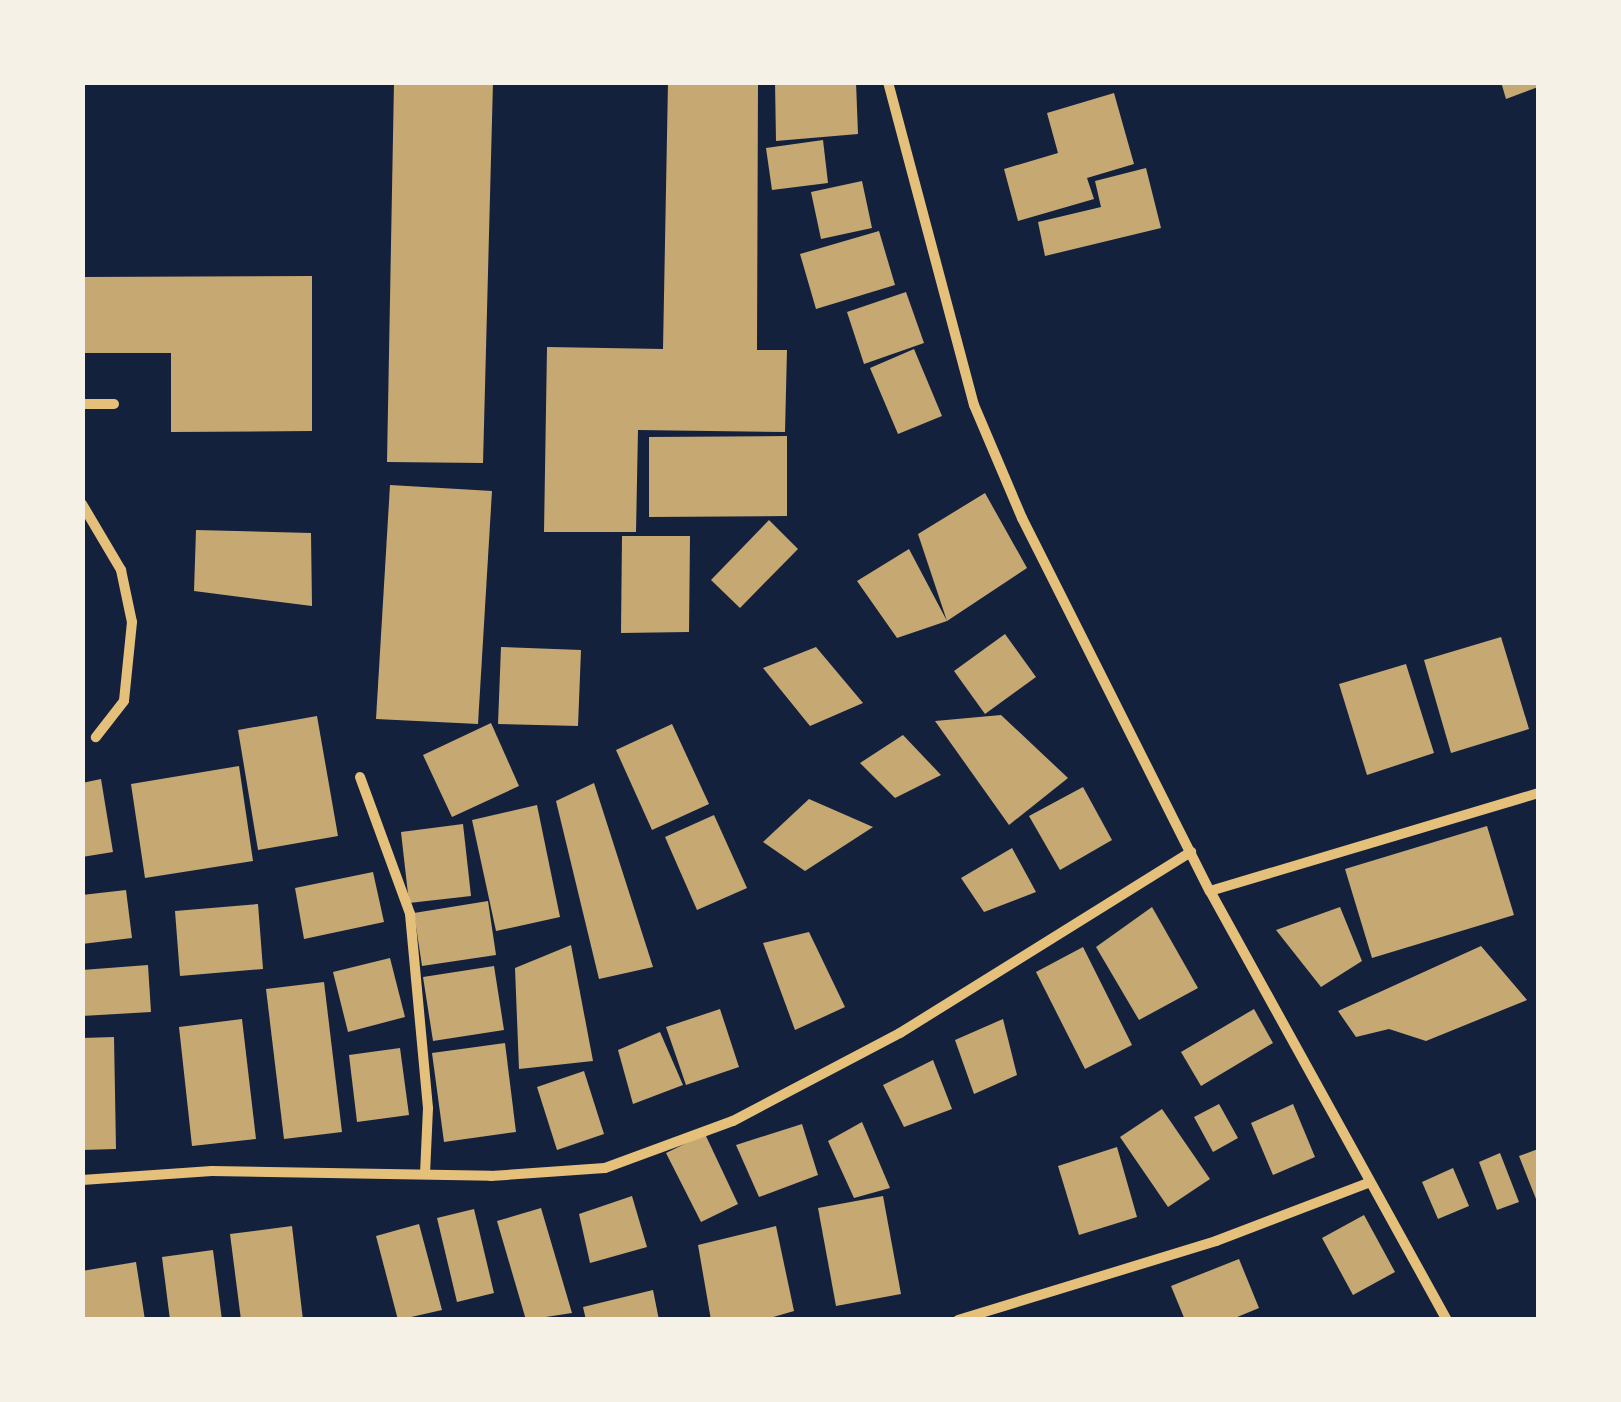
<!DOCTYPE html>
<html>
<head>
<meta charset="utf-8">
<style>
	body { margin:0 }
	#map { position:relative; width:1621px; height:1402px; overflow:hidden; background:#14213d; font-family:"Playfair Display",serif }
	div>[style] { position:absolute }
	.building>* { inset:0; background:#c6a872 }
	.minor>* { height:10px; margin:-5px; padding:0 5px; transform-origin:5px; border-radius:5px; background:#e5c07b }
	span { translate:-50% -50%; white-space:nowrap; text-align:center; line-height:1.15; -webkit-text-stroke:10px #f6f1e7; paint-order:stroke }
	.frame { position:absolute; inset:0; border:85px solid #f6f1e7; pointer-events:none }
</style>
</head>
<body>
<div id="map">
	<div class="building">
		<i style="clip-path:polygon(394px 82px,493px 82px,483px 463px,387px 462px)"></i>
		<i style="clip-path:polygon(668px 82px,758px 82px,757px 350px,787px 350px,785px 432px,638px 430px,636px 532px,544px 532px,547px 347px,663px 349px)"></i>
		<i style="clip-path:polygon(775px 82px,856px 82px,858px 134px,776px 141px)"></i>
		<i style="clip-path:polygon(1501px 82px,1538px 82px,1538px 87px,1506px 99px)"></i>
		<i style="clip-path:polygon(1114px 93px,1134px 164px,1087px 178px,1094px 199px,1018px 221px,1004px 169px,1058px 153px,1047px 113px)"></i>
		<i style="clip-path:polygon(823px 140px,828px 183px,772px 190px,766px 148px)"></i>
		<i style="clip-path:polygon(1146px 168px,1161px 228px,1045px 256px,1038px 222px,1101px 207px,1095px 181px)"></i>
		<i style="clip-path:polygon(862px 181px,872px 228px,821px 239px,811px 192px)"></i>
		<i style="clip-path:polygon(879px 231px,895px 285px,816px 309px,800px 254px)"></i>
		<i style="clip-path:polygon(312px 276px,312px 431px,171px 432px,171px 353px,82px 353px,82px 277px)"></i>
		<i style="clip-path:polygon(906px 292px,924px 343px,864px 364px,847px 312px)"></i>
		<i style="clip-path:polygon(914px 349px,942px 416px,898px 434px,870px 368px)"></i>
		<i style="clip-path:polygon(787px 436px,787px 516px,649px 517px,649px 437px)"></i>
		<i style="clip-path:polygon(390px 485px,492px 491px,478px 724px,376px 719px)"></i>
		<i style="clip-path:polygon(985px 493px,1027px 568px,947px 621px,897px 638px,857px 581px,909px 549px,947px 621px,918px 534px)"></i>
		<i style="clip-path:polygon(769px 520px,798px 549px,740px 608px,711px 580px)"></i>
		<i style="clip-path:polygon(196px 530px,311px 533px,312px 606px,194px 591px)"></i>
		<i style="clip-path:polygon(622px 536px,690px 536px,689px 632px,621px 633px)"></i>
		<i style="clip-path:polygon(1005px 634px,1036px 677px,985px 714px,954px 671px)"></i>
		<i style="clip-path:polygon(1501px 637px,1529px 729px,1451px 753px,1424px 660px)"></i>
		<i style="clip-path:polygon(501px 647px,581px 650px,578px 726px,498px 724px)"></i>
		<i style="clip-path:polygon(816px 647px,863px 703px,810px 726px,763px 668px)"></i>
		<i style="clip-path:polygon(1406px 664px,1434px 753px,1367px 775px,1339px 684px)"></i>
		<i style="clip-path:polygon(1001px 715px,1068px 778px,1009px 825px,935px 721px)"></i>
		<i style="clip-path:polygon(317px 716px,338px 836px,258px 850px,238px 730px)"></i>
		<i style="clip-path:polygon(491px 723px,519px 786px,452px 817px,423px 755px)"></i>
		<i style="clip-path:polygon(672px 724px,709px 804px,652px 830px,616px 750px)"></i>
		<i style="clip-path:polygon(903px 735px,941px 775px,895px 798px,860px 763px)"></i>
		<i style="clip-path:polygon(239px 766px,253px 861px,145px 878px,131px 784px)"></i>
		<i style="clip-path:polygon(101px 779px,113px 852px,82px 857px,82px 783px)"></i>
		<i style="clip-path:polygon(594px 783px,653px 967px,599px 979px,556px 801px)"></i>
		<i style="clip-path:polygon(1083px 787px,1112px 840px,1060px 870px,1029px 816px)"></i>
		<i style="clip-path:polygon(809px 799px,873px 827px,805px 871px,763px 842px)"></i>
		<i style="clip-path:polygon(537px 805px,560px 917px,496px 931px,472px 820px)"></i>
		<i style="clip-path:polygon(714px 815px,747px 888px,697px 910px,665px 837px)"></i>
		<i style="clip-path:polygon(463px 824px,471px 896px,409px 903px,401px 832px)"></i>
		<i style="clip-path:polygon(1487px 826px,1514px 915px,1372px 958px,1345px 869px)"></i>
		<i style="clip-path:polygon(1012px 848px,1036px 892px,984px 912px,961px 878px)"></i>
		<i style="clip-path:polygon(373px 872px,384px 922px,304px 939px,295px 888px)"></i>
		<i style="clip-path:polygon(126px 890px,132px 938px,82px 944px,82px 895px)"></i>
		<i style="clip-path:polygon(488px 901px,496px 955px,422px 966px,414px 913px)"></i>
		<i style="clip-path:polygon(258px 904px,263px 969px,180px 976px,175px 911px)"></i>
		<i style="clip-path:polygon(1152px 907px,1198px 988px,1139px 1020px,1096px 947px)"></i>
		<i style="clip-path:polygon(1340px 907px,1362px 961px,1321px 987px,1276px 930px)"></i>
		<i style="clip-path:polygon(809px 932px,845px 1007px,795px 1030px,763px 943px)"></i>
		<i style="clip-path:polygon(571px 945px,593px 1061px,519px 1069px,515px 968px)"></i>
		<i style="clip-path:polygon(1481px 946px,1527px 1000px,1426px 1041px,1389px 1029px,1356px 1037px,1338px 1011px)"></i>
		<i style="clip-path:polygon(1083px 947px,1132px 1045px,1085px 1069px,1036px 972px)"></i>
		<i style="clip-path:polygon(390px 958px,405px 1017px,348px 1032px,333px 972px)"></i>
		<i style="clip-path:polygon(148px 965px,151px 1012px,82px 1016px,82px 970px)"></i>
		<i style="clip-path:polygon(494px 966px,504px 1030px,433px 1041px,423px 977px)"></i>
		<i style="clip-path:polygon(324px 982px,342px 1132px,284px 1139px,266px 989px)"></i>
		<i style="clip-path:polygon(720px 1009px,739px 1067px,686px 1085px,666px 1027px)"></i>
		<i style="clip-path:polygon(1254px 1009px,1273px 1043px,1201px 1086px,1181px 1052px)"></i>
		<i style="clip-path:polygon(242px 1019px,256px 1139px,192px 1146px,179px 1027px)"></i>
		<i style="clip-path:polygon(1003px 1019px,1017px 1075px,974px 1094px,955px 1040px)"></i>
		<i style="clip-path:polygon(660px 1032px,683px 1085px,633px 1104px,618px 1050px)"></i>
		<i style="clip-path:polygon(114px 1037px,116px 1149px,82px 1150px,82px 1038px)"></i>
		<i style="clip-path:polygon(505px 1043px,516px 1132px,444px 1142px,432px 1053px)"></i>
		<i style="clip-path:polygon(400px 1048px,409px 1115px,357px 1122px,349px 1055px)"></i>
		<i style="clip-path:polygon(933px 1060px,952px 1109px,904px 1127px,883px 1085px)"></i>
		<i style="clip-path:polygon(584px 1071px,604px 1134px,557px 1150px,537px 1087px)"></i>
		<i style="clip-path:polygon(1219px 1104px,1238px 1138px,1213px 1152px,1194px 1117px)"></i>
		<i style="clip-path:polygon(1293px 1104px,1315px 1157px,1273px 1175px,1251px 1123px)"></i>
		<i style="clip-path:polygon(1162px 1109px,1210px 1179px,1168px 1207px,1120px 1137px)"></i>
		<i style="clip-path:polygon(862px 1122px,890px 1188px,854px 1198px,828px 1141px)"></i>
		<i style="clip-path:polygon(802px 1124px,818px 1175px,759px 1197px,736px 1145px)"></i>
		<i style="clip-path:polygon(705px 1134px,738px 1204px,701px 1222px,666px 1153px)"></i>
		<i style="clip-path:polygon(1117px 1147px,1137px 1217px,1079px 1235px,1058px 1166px)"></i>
		<i style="clip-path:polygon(1538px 1149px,1538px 1204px,1519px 1156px)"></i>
		<i style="clip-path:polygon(1500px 1153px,1519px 1202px,1497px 1210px,1479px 1162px)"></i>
		<i style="clip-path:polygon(1453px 1168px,1469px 1206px,1438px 1219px,1422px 1182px)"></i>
		<i style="clip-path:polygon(632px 1196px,647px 1247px,590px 1263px,579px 1214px)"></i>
		<i style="clip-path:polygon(883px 1196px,901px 1294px,836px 1306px,818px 1208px)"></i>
		<i style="clip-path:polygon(541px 1208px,572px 1313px,526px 1320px,497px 1221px)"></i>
		<i style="clip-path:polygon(474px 1209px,494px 1293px,457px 1302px,437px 1218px)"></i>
		<i style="clip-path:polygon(1364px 1215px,1395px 1272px,1353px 1295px,1322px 1238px)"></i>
		<i style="clip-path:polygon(419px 1224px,442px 1310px,398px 1320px,376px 1236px)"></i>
		<i style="clip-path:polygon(292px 1226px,303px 1320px,241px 1320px,230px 1234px)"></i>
		<i style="clip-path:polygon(776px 1226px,794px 1311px,763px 1320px,711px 1320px,698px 1245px)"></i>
		<i style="clip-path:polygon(213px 1250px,222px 1320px,170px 1320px,162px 1257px)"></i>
		<i style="clip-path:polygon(1239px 1259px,1259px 1308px,1230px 1320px,1185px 1320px,1171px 1286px)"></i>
		<i style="clip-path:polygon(136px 1262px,145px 1320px,82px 1320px,82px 1271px)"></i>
		<i style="clip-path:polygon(653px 1290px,659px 1320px,586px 1320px,583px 1307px)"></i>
	</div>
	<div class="minor">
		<i style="left:888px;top:82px;width:334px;rotate:75.1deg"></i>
		<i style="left:974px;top:405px;width:123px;rotate:67deg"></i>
		<i style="left:1022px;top:518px;width:418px;rotate:63.3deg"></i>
		<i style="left:1210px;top:891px;width:490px;rotate:61.1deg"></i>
		<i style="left:82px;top:404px;width:32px"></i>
		<i style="left:82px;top:504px;width:77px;rotate:59.4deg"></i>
		<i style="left:121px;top:570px;width:53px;rotate:78.1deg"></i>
		<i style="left:132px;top:622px;width:79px;rotate:95.8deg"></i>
		<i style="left:124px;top:701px;width:46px;rotate:127.9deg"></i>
		<i style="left:360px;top:777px;width:146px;rotate:69.9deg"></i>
		<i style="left:410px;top:914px;width:195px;rotate:84.7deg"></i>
		<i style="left:428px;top:1108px;width:65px;rotate:92.6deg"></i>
		<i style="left:1210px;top:891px;width:342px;rotate:-16.6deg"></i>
		<i style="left:82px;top:1180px;width:130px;rotate:-4deg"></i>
		<i style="left:212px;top:1171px;width:279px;rotate:1deg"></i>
		<i style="left:491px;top:1176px;width:114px;rotate:-4deg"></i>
		<i style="left:605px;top:1168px;width:136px;rotate:-20.2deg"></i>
		<i style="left:733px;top:1121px;width:189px;rotate:-27.8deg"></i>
		<i style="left:900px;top:1033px;width:343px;rotate:-31.9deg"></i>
		<i style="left:958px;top:1320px;width:270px;rotate:-17deg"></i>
		<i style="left:1216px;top:1241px;width:163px;rotate:-20.9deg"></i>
	</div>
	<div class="frame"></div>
</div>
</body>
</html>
